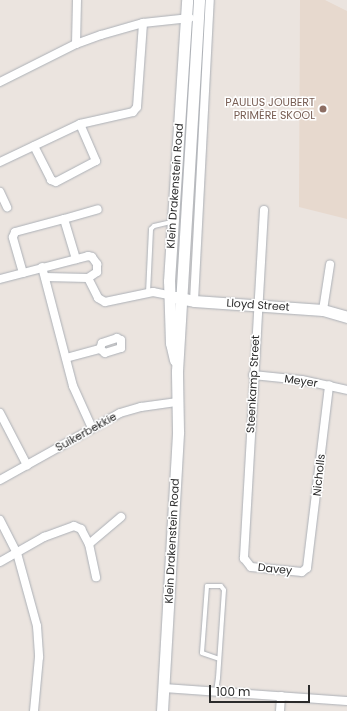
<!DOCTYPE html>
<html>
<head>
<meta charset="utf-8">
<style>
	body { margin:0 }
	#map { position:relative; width:347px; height:711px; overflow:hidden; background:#ebe4df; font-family:Poppins,sans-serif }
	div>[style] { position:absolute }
	.education>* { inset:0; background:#e7d9ce }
	.roads { filter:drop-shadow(0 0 1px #acb0b6) drop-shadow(0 0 1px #acb0b6) }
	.lane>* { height:4px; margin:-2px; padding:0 2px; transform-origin:2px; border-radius:2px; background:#fff }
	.street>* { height:8px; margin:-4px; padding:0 4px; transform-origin:4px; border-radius:4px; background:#fff }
	.secondary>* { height:11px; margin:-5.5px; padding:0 5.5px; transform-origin:5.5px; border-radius:5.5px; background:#fff }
	.dots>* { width:11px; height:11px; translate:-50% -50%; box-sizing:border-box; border:2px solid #fff; border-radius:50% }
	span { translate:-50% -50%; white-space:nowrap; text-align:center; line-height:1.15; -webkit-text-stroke:3px #fff; paint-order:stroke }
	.education-label { font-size:11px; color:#785e54 }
	.right { translate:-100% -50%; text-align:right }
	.street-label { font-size:11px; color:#2b2b2b }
	.scale { position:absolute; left:209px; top:685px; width:101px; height:18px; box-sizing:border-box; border:2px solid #2b2b2b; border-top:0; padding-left:5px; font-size:12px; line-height:14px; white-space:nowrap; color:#2b2b2b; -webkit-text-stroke:3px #fff; paint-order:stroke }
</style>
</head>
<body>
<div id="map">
	<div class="education">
		<i style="clip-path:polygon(300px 0,325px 0,347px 11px,347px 219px,299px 207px)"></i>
	</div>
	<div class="roads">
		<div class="lane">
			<i style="left:148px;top:293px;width:64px;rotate:-87.3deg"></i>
			<i style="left:151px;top:229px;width:4px;rotate:-45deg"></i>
			<i style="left:154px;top:226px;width:17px;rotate:-13deg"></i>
			<i style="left:216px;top:692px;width:14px;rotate:-82deg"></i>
			<i style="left:218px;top:678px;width:88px;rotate:-86.1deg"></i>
			<i style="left:224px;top:590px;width:5px;rotate:-127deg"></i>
			<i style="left:221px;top:586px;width:14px;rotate:180deg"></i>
			<i style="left:207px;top:586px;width:67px;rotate:94.3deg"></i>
			<i style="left:202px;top:653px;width:18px;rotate:19deg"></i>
		</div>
		<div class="street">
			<i style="left:76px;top:44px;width:44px;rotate:-88.7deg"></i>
			<i style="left:0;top:82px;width:85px;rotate:-26.6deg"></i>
			<i style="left:76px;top:44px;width:27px;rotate:-20deg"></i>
			<i style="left:101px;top:35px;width:44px;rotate:-15.9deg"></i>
			<i style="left:143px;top:23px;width:47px;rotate:-6.1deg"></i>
			<i style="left:34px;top:146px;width:38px;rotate:63deg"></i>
			<i style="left:51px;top:180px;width:5px;rotate:22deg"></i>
			<i style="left:56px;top:182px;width:45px;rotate:-27.7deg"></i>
			<i style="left:96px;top:161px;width:40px;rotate:-113.4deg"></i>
			<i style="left:0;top:162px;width:89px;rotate:-25.4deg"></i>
			<i style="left:80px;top:124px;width:54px;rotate:-12.8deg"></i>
			<i style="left:133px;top:112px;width:6px;rotate:-51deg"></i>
			<i style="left:137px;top:107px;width:84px;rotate:-85.9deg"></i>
			<i style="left:0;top:192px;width:17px;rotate:65deg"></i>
			<i style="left:264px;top:210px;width:349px;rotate:93.3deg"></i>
			<i style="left:244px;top:558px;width:11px;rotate:52deg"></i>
			<i style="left:251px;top:567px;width:51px;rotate:5.6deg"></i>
			<i style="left:302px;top:572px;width:6px;rotate:-39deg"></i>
			<i style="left:307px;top:568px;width:184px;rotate:-83.1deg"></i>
			<i style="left:64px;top:219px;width:35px;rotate:-16deg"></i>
			<i style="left:42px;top:267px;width:123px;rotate:75.4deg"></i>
			<i style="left:73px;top:386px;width:46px;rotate:65.7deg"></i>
			<i style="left:23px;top:273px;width:37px;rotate:-106deg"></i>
			<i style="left:13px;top:237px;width:5px;rotate:-68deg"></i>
			<i style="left:15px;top:232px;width:51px;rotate:-14.9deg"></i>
			<i style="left:64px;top:219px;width:42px;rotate:73.3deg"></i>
			<i style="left:88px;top:278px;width:22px;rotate:63deg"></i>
			<i style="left:98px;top:298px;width:8px;rotate:30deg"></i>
			<i style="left:105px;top:302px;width:49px;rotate:-11.8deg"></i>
			<i style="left:153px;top:292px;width:16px;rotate:11deg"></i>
			<i style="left:0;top:279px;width:91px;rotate:-14.6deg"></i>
			<i style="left:88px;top:256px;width:4px;rotate:14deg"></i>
			<i style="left:92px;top:257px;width:9px;rotate:54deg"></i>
			<i style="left:97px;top:264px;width:8px;rotate:90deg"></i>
			<i style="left:97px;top:272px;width:11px;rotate:146deg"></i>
			<i style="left:88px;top:278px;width:43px;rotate:-178.7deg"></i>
			<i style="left:194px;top:301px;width:301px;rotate:-87deg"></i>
			<i style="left:323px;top:310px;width:46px;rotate:-81.2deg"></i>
			<i style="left:66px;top:358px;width:35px;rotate:-15deg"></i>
			<i style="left:100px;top:349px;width:6px;rotate:-72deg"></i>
			<i style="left:102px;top:343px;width:16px;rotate:-18deg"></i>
			<i style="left:117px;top:338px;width:4px;rotate:27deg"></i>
			<i style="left:121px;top:340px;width:8px;rotate:90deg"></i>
			<i style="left:121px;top:348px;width:17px;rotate:163deg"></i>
			<i style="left:105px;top:353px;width:6px;rotate:-141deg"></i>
			<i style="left:253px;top:375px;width:49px;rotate:5.8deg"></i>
			<i style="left:302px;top:380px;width:46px;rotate:12.5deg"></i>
			<i style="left:0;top:413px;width:59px;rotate:62.6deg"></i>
			<i style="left:0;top:480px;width:137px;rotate:-29.2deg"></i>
			<i style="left:120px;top:413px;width:22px;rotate:-16deg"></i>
			<i style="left:141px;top:407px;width:37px;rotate:-8deg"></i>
			<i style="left:0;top:520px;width:37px;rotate:63deg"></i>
			<i style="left:17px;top:553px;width:76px;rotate:74.7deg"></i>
			<i style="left:37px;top:626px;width:31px;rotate:86deg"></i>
			<i style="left:39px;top:657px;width:54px;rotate:95.3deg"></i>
			<i style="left:89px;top:544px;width:42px;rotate:-40.2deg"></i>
			<i style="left:0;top:562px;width:51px;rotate:-29.6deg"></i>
			<i style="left:44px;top:537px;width:32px;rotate:-20deg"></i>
			<i style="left:74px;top:526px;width:8px;rotate:23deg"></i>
			<i style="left:81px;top:529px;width:17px;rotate:62deg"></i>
			<i style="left:89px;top:544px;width:34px;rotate:78deg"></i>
			<i style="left:164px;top:688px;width:183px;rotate:4.1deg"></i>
			<i style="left:280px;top:711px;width:15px;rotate:-86deg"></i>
		</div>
		<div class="secondary">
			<i style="left:175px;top:297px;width:19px;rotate:12deg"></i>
			<i style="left:194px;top:301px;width:129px;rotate:4deg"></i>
			<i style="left:323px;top:310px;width:25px;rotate:16deg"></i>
			<i style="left:175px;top:360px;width:17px;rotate:-103deg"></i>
			<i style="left:171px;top:343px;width:62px;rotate:-91.8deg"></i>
			<i style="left:169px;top:281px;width:282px;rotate:-86.3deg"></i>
			<i style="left:162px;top:711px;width:280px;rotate:-86.7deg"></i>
			<i style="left:178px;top:431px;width:60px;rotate:-91deg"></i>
			<i style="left:177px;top:371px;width:372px;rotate:-86.6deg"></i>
		</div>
	</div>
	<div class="dots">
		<i style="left:323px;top:109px;background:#8d6e63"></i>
	</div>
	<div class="education-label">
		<span class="right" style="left:315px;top:109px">PAULUS JOUBERT<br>PRIMÊRE SKOOL</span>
	</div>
	<div class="street-label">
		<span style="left:175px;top:186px;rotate:-86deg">Klein Drakenstein Road</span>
		<span style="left:258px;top:305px;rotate:4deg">Lloyd Street</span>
		<span style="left:301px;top:381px;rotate:8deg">Meyer</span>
		<span style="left:253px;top:384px;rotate:-87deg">Steenkamp Street</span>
		<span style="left:86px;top:432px;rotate:-29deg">Suikerbekkie</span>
		<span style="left:319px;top:475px;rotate:-84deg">Nicholls</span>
		<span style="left:172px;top:541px;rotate:-87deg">Klein Drakenstein Road</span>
		<span style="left:275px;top:569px;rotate:6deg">Davey</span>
	</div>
	<div class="scale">100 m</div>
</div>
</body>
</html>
